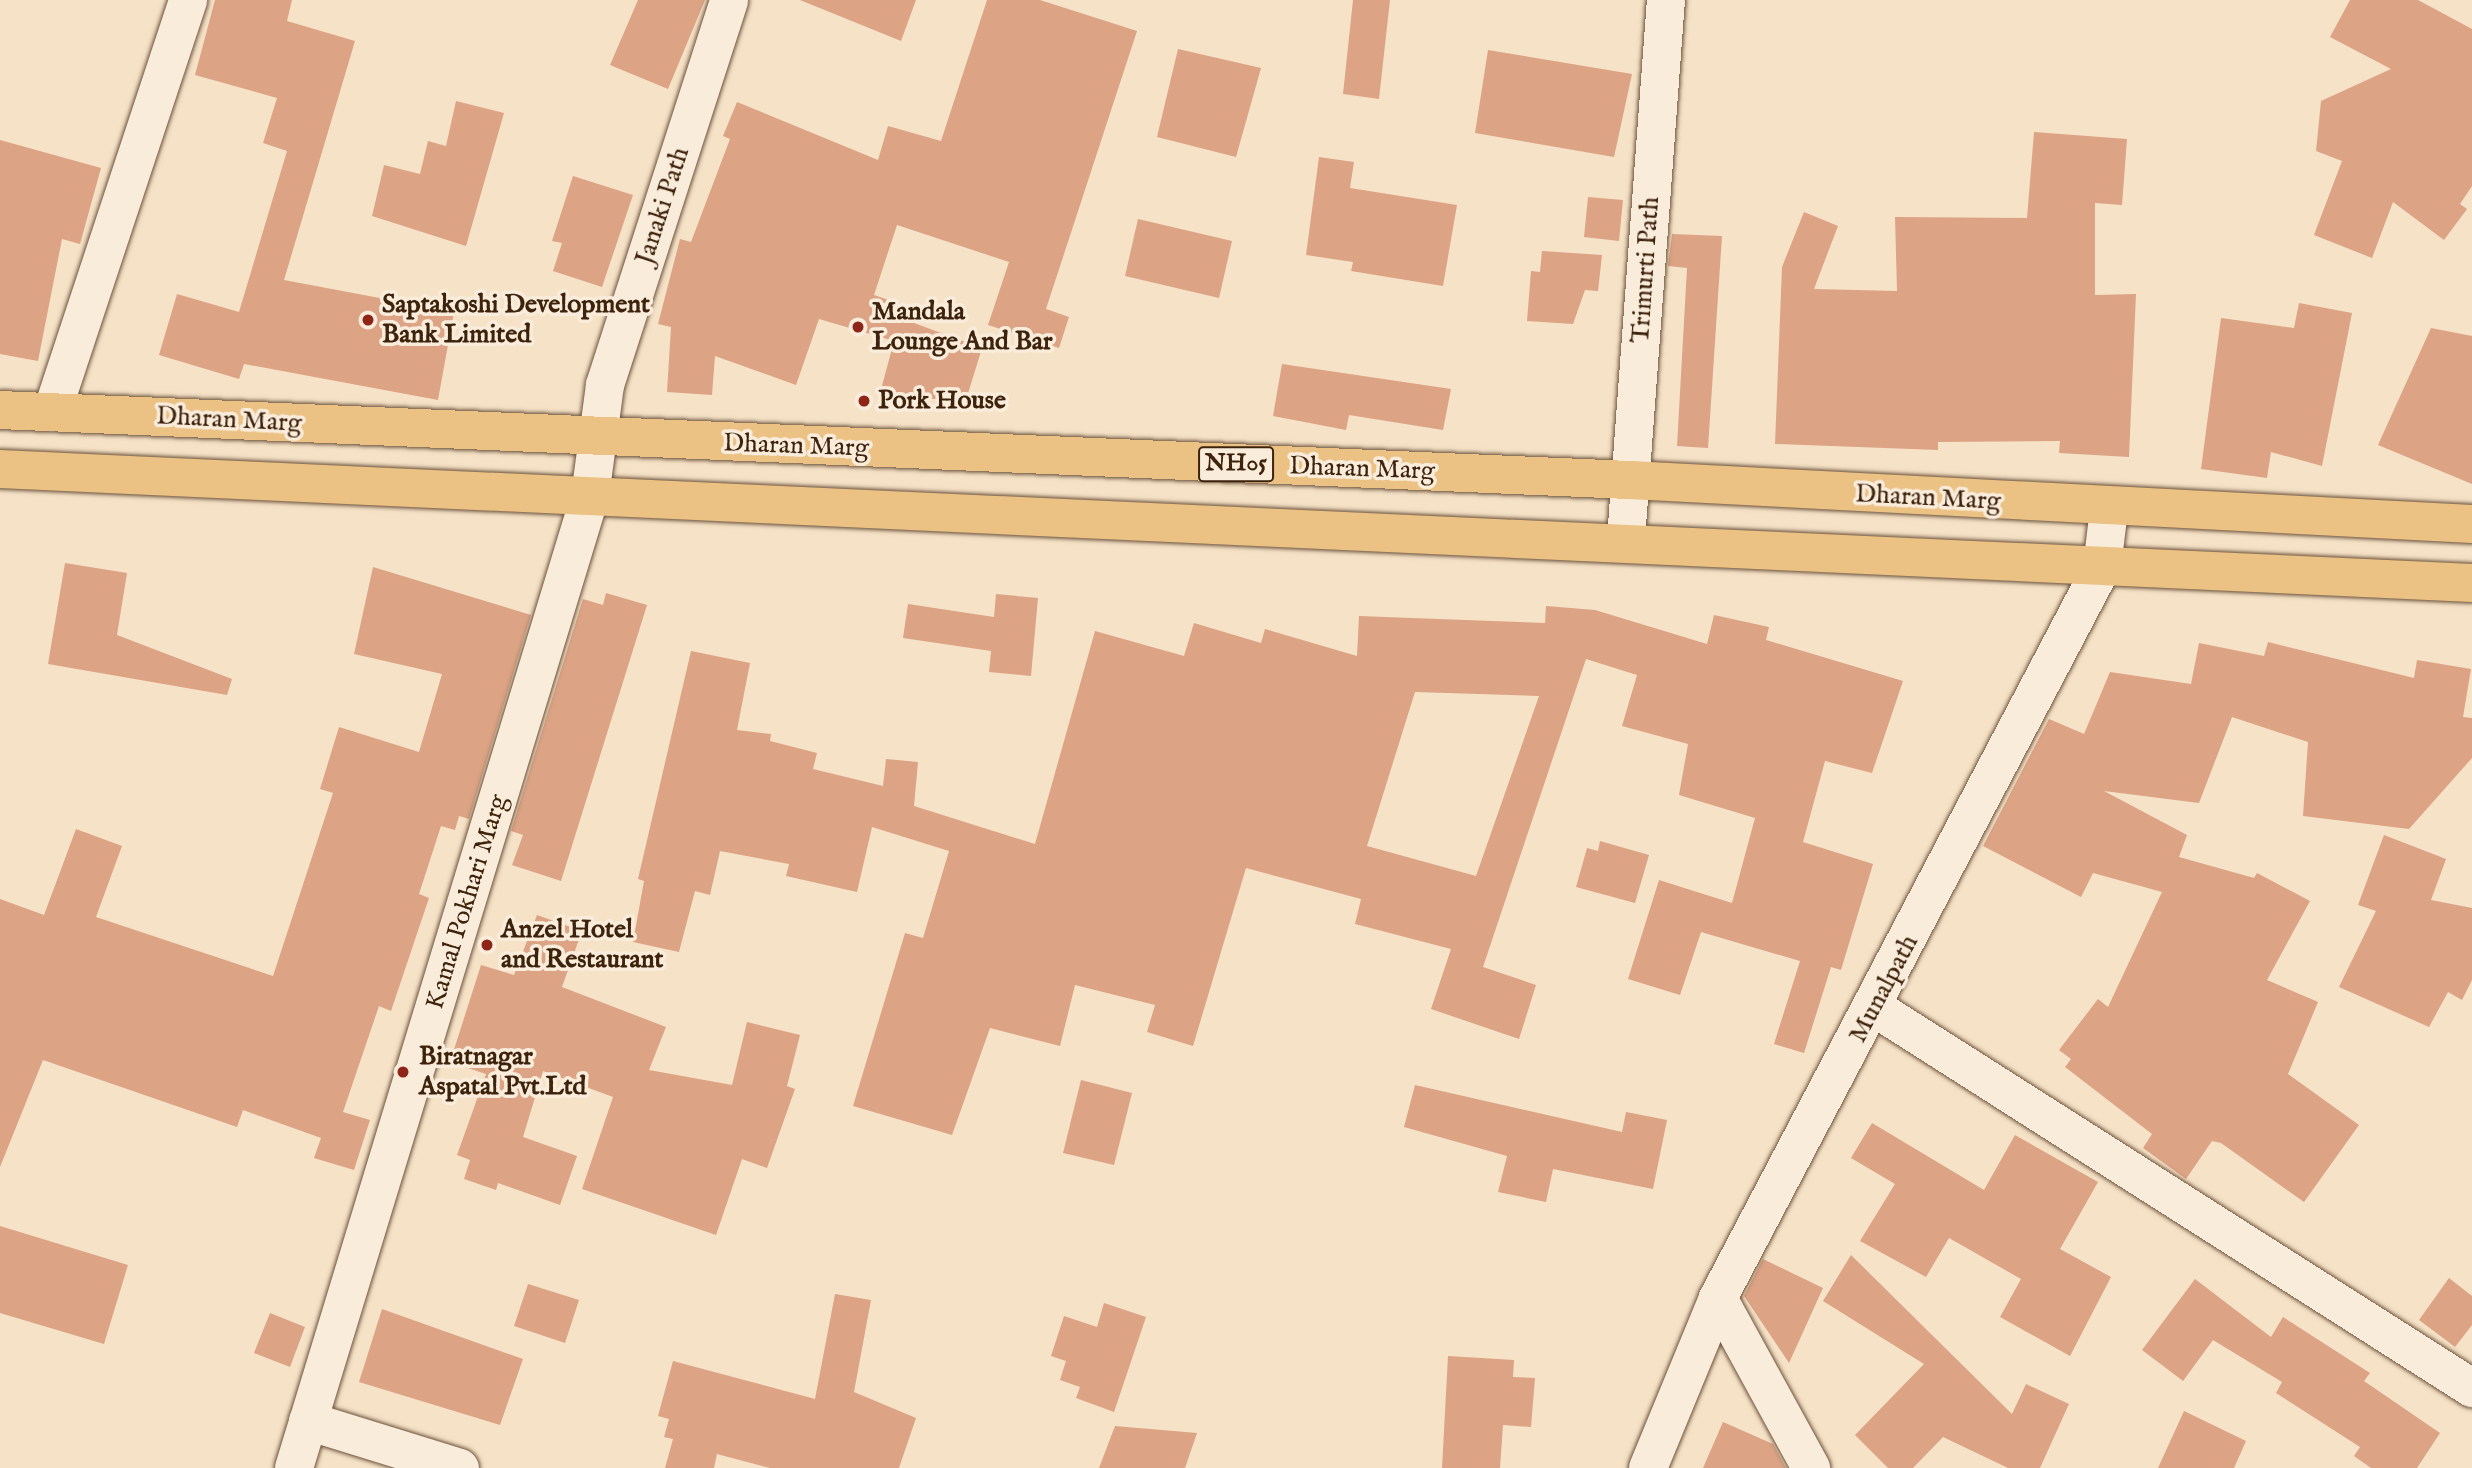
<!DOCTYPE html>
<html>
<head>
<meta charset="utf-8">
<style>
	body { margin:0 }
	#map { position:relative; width:2472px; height:1468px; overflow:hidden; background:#f6e2c7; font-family:"IM FELL English",serif }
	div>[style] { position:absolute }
	.building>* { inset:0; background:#dca385 }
	.roads { filter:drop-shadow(0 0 2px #6b523b) drop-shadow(0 0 2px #6b523b) }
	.minor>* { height:38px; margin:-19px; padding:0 19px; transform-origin:19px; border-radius:19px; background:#f9ecdb }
	.major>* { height:38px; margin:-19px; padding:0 19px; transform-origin:19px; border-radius:19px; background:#ebc184 }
	.dots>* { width:19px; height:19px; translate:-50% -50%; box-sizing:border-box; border:4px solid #f9ecdb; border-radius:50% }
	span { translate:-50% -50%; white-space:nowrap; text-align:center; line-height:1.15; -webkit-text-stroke:7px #f9ecdb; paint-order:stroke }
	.shield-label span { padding:2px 5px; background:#f9ecdb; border:2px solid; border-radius:5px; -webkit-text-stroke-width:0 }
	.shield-label { font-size:24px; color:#3d220c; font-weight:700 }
	.street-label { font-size:26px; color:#3d220c }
	.poi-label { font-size:26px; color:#3d220c; font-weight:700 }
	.left { translate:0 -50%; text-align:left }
</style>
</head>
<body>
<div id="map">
	<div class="building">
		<i style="clip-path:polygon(215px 0,292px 0,287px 21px,355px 41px,284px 280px,454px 312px,438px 400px,244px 364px,239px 379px,159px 355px,177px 294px,239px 312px,287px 151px,263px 143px,277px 98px,195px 75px)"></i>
		<i style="clip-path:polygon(638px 0,705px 0,668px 89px,610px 65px)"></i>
		<i style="clip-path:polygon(800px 0,916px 0,901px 41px)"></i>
		<i style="clip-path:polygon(987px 0,1040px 0,1137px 31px,1046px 309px,1069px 317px,1059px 348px,988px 325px,1009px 262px,897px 225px,874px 295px,906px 306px,903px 319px,982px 348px,966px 400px,879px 397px,894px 341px,819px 319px,796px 385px,715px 356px,712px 395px,667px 392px,671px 327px,658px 324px,680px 239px,691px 242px,730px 139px,723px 136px,737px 102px,878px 160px,888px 126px,941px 141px)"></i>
		<i style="clip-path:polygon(1353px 0,1390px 0,1379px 99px,1343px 94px)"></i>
		<i style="clip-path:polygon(2350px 0,2418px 0,2472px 29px,2472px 186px,2460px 204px,2467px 209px,2444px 240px,2393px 202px,2372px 258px,2314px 235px,2342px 161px,2316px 151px,2321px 101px,2391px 69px,2330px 37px)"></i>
		<i style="clip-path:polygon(1178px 49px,1261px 68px,1236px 157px,1157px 137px)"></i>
		<i style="clip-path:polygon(1488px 50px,1632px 74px,1614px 157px,1475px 133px)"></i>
		<i style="clip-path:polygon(456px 101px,504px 113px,466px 246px,372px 216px,384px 165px,420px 174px,428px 141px,446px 146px)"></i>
		<i style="clip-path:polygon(2034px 132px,2127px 139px,2122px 205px,2095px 203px,2095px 295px,2136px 294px,2129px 457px,2059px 453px,2060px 441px,1938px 442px,1938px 450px,1775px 444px,1782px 267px,1804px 212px,1838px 226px,1814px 289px,1897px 291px,1895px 217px,2027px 218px)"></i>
		<i style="clip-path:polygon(0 140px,101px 168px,80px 244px,62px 239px,38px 361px,0 354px)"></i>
		<i style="clip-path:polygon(1319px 157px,1354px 162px,1350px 188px,1457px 205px,1443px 286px,1351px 271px,1353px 262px,1306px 255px)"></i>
		<i style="clip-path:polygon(573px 176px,633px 195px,602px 287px,553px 271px,562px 243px,552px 241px)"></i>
		<i style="clip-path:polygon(1588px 197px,1623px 200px,1619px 241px,1584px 237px)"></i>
		<i style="clip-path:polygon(1138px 219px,1232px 241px,1219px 298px,1125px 276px)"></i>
		<i style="clip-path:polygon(1672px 234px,1722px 236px,1708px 448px,1677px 446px,1687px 268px,1668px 266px)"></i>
		<i style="clip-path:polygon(1542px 251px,1602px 255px,1598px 291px,1585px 290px,1573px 324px,1527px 321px,1531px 271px,1540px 272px)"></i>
		<i style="clip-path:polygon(2299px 303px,2352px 313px,2322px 466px,2271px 452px,2267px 478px,2201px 469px,2221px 318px,2294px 328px)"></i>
		<i style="clip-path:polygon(2431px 328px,2472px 336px,2472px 484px,2378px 445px)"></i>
		<i style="clip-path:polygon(1282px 364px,1451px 389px,1443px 430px,1349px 415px,1346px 430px,1273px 416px)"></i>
		<i style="clip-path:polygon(65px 563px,127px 573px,117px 635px,232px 679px,227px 695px,48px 664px)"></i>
		<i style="clip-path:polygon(373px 567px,531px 615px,469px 819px,459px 816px,455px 830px,441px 826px,419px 894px,429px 898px,391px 1011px,379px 1006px,343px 1112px,370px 1120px,354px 1170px,314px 1158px,321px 1138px,243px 1110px,237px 1127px,43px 1060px,0 1167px,0 899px,44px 915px,76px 829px,122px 846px,96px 917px,273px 976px,333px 793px,320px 789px,339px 727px,419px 752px,442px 674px,354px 654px)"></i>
		<i style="clip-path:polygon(606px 593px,647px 605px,561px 881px,512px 865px,523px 835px,511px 831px,583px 599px,603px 605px)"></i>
		<i style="clip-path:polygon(996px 594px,1038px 598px,1031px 676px,989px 672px,991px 651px,903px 638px,908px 604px,994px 617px)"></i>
		<i style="clip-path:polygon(evenodd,1546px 606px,1595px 610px,1707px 644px,1714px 615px,1769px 627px,1766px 640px,1903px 681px,1872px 773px,1825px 761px,1803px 842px,1873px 864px,1841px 970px,1831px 967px,1804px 1053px,1774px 1044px,1800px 961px,1701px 932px,1680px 995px,1628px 979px,1659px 880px,1732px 903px,1755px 818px,1679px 795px,1688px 744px,1622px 726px,1637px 675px,1586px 659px,1483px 967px,1536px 985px,1519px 1039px,1431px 1009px,1451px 949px,1355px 924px,1361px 899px,1246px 868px,1193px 1046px,1147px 1032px,1155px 1005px,1075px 985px,1060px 1046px,990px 1028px,952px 1135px,853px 1106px,905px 933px,923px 938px,949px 851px,872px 827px,857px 892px,786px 876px,789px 864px,720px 851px,710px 895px,695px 891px,679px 952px,633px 942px,644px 881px,638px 879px,691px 651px,750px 663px,737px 730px,771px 734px,770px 741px,817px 753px,813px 769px,883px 786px,886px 759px,918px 762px,914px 806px,1035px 844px,1095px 631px,1184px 656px,1194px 623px,1261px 643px,1265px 629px,1357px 656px,1359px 616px,1545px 623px,1546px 606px,1415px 692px,1539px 696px,1476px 876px,1367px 846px,1415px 692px)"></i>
		<i style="clip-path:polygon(2268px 642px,2414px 678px,2417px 660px,2471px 669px,2463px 717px,2472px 718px,2472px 758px,2409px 829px,2303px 816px,2308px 742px,2232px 717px,2199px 803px,2104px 791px,2187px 835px,2179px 857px,2254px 878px,2257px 873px,2310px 901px,2267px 980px,2318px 1002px,2288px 1074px,2359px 1125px,2304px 1202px,2221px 1143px,2212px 1141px,2186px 1179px,2143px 1148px,2152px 1134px,2065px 1067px,2071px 1059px,2059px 1050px,2098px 999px,2108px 1007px,2162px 892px,2093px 873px,2081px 897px,1983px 846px,2049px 719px,2084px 734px,2110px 672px,2191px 684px,2199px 643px,2264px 656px)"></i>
		<i style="clip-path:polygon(2384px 835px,2446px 859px,2431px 900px,2472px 908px,2472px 980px,2462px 1000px,2448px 992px,2429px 1027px,2339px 987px,2376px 911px,2358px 905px)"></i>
		<i style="clip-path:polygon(1600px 841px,1649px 855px,1635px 903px,1576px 887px,1587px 848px,1598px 851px)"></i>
		<i style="clip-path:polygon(537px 915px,582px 931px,562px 987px,666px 1027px,649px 1070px,732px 1085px,747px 1022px,800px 1035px,787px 1086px,795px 1089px,767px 1168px,742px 1159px,716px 1235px,582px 1189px,613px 1097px,543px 1071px,523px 1137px,577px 1156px,560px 1205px,498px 1183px,496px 1190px,464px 1179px,470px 1160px,457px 1155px,486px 1074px,450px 1062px,481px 965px,514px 975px)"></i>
		<i style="clip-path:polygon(1081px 1080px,1132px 1093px,1114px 1165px,1063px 1153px)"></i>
		<i style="clip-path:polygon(1415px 1085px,1622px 1132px,1626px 1112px,1667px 1120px,1653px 1189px,1553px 1169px,1546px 1202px,1498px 1192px,1507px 1156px,1404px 1127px)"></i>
		<i style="clip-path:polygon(1872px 1123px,1984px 1190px,2015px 1135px,2098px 1182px,2060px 1249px,2111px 1277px,2070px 1356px,2000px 1317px,2021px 1279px,1949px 1238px,1926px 1277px,1860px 1241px,1895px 1184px,1851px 1158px)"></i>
		<i style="clip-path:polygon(0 1226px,128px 1265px,104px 1344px,0 1313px)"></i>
		<i style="clip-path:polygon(1851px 1255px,2012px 1414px,2026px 1384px,2069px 1404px,2040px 1468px,2008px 1468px,1943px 1437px,1913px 1468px,1888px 1468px,1855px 1435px,1924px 1364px,1823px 1301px)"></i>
		<i style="clip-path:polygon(1763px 1259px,1823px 1288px,1789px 1363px,1744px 1296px)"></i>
		<i style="clip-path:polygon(2449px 1278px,2472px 1296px,2472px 1325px,2455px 1347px,2419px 1320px)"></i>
		<i style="clip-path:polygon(2195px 1279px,2271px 1337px,2283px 1317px,2370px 1373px,2364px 1381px,2440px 1433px,2417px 1468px,2371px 1468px,2354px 1456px,2360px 1447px,2276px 1393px,2282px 1382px,2213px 1340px,2183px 1381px,2142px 1350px)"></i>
		<i style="clip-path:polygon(528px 1284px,579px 1300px,565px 1343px,514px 1326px)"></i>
		<i style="clip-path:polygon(835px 1294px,871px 1300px,854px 1392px,916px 1418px,899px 1468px,770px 1468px,717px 1454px,714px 1468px,665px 1468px,673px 1439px,664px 1437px,669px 1419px,658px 1416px,673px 1361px,815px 1399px)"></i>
		<i style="clip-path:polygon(1104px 1303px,1146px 1317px,1114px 1412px,1076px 1398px,1080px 1387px,1060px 1380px,1066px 1361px,1051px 1356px,1064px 1316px,1097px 1327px)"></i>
		<i style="clip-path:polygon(382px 1309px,523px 1359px,500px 1425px,359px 1382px)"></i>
		<i style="clip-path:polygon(270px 1313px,305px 1327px,290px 1367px,254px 1353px)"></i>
		<i style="clip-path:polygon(1448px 1356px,1514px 1360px,1513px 1377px,1535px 1378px,1531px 1427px,1503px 1425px,1500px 1468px,1442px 1468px)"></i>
		<i style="clip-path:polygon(2184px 1411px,2246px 1441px,2234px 1468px,2158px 1468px)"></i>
		<i style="clip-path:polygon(1723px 1422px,1773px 1444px,1786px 1468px,1703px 1468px)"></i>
		<i style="clip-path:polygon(1115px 1426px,1197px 1433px,1185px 1468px,1099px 1468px)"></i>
	</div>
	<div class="roads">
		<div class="minor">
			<i style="left:52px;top:412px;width:434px;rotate:-71.7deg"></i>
			<i style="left:1626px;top:539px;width:540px;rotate:-85.76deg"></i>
			<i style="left:1875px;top:1008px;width:708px;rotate:32.48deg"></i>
			<i style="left:1718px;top:1298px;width:194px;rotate:61.3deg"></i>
			<i style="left:308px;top:1421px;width:159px;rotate:17.2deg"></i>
			<i style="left:294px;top:1468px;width:1016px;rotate:-73.06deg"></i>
			<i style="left:590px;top:496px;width:112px;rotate:-82.3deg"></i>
			<i style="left:605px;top:385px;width:404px;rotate:-72.1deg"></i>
			<i style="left:1648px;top:1468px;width:184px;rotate:-67.6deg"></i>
			<i style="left:1718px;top:1298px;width:826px;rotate:-62.29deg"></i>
			<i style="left:2102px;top:567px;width:58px;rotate:-83.1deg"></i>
		</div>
		<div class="major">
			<i style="left:0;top:410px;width:1632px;rotate:2.46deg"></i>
			<i style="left:1630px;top:480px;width:843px;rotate:2.99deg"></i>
			<i style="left:0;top:469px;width:2475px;rotate:2.64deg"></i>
		</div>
	</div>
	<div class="dots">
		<i style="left:368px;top:320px;background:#8f2418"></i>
		<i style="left:858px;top:327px;background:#8f2418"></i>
		<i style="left:864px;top:401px;background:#8f2418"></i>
		<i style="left:487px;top:945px;background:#8f2418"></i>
		<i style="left:403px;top:1072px;background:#8f2418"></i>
	</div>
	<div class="shield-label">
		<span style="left:1236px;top:464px">NH05</span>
	</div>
	<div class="street-label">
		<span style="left:663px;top:206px;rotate:-72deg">Janaki Path</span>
		<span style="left:1646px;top:270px;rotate:-86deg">Trimurti Path</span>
		<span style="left:229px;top:420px;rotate:3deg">Dharan Marg</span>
		<span style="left:796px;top:446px;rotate:2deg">Dharan Marg</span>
		<span style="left:1362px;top:469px;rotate:2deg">Dharan Marg</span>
		<span style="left:1928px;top:498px;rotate:3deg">Dharan Marg</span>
		<span style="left:467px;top:902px;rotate:-73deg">Kamal Pokhari Marg</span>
		<span style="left:1884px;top:989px;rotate:-62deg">Munalpath</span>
	</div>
	<div class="poi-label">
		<span class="left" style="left:382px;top:320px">Saptakoshi Development<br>Bank Limited</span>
		<span class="left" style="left:872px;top:327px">Mandala<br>Lounge And Bar</span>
		<span class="left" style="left:878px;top:401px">Pork House</span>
		<span class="left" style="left:501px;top:945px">Anzel Hotel<br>and Restaurant</span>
		<span class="left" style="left:419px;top:1072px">Biratnagar<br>Aspatal Pvt.Ltd</span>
	</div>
</div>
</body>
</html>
